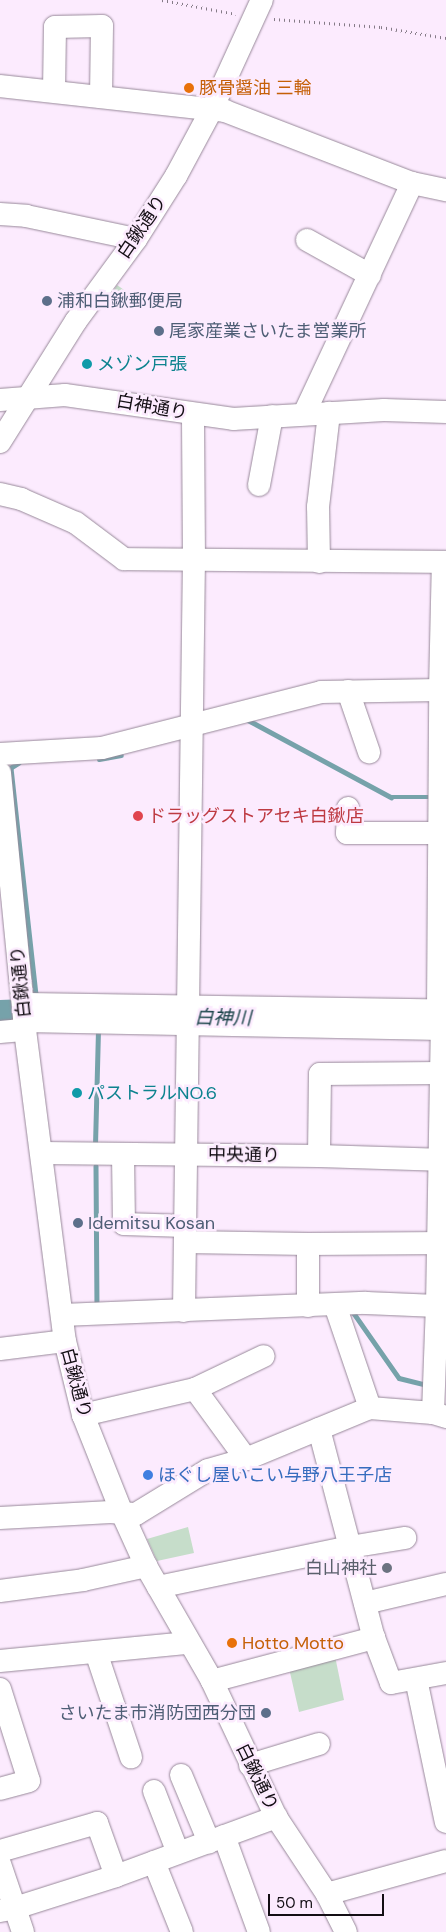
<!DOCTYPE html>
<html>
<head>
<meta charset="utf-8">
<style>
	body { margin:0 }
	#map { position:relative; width:446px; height:1932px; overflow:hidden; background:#fcebfe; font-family:"DM Sans","Noto Sans JP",sans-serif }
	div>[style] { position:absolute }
	.green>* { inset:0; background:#c6ddca }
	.stream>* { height:4.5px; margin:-2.25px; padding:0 2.25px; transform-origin:2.25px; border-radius:2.25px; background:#76a2aa }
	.river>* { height:28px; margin:-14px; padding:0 14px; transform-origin:14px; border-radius:14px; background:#76a2aa }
	.path>* { height:2.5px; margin-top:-1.25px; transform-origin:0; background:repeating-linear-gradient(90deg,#857b87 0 1px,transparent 0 5px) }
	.roads { filter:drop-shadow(0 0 1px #98899a) drop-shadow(0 0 1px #98899a) }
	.minor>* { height:22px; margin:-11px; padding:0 11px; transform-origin:11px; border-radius:11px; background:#fff }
	.dots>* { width:14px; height:14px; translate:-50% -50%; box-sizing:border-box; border:2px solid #fcebfe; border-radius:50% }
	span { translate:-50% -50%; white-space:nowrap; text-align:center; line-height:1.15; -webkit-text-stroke:5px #fcebfe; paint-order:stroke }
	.food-label { font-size:18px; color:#c56008 }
	.left { translate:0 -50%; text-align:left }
	.street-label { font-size:18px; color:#130e14 }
	.service-label { font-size:18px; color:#4e5e75 }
	.right { translate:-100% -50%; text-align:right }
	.culture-label { font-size:18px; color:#0d838f }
	.health-label { font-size:18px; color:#be3a42 }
	.shop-label { font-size:18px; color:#366cbe }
	.worship-label { font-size:18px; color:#5b616d }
	.water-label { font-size:19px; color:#194349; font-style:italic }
	.scale { position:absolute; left:268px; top:1894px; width:116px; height:22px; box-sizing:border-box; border:2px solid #130e14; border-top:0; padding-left:6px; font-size:15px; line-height:18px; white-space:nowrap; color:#130e14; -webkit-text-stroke:4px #fcebfe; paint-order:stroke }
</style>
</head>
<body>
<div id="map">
	<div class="green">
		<i style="clip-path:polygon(117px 285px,127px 292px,116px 309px,106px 302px)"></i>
		<i style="clip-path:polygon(188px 1527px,194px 1553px,157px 1561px,147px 1539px)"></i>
		<i style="clip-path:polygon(335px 1656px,344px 1700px,299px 1712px,289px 1668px)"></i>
	</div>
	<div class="stream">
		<i style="left:246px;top:719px;width:165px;rotate:28.3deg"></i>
		<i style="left:391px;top:797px;width:43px"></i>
		<i style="left:99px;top:759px;width:22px;rotate:-10deg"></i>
		<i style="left:19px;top:763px;width:9px;rotate:148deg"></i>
		<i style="left:11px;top:768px;width:227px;rotate:83.7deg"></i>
		<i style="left:36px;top:994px;width:5px;rotate:22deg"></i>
		<i style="left:95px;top:1145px;width:116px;rotate:-88.5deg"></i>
		<i style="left:96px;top:1166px;width:138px;rotate:89.6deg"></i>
		<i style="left:353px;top:1312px;width:80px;rotate:55.1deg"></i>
		<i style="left:399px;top:1378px;width:29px;rotate:14deg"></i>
	</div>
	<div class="river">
		<i style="left:0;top:1014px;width:50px;rotate:-2.3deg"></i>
	</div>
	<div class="path">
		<i style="left:162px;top:0;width:75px;rotate:10.7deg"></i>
		<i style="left:274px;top:19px;width:107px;rotate:4.3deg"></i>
		<i style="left:381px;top:27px;width:66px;rotate:9.6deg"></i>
	</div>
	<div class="roads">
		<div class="minor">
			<i style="left:0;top:86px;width:226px;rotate:6.3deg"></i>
			<i style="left:225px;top:111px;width:200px;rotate:21.1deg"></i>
			<i style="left:412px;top:183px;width:35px;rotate:12deg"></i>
			<i style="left:54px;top:91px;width:64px;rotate:-89.1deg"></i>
			<i style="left:55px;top:27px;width:47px;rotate:-1.2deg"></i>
			<i style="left:102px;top:26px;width:71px;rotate:90.8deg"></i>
			<i style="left:0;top:214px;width:26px;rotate:4deg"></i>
			<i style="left:26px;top:216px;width:112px;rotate:11.8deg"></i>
			<i style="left:307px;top:240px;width:72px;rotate:29.1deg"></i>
			<i style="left:0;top:400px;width:65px;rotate:-4.4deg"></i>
			<i style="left:65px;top:395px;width:170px;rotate:8.1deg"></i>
			<i style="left:233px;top:419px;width:151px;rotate:-3.4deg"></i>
			<i style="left:384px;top:410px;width:62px;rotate:1.8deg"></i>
			<i style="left:304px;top:414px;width:255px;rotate:-64.9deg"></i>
			<i style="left:0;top:442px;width:143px;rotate:-57.9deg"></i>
			<i style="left:76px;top:321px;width:102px;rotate:-53.8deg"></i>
			<i style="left:136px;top:239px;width:75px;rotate:-57.6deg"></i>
			<i style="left:176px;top:176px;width:76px;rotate:-61.8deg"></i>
			<i style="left:212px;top:109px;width:120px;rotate:-65.4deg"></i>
			<i style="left:259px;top:485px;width:70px;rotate:-79.3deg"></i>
			<i style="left:0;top:494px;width:22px;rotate:13deg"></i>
			<i style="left:21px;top:499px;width:60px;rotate:23.6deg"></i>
			<i style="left:76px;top:523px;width:60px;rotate:36.9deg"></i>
			<i style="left:124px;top:559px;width:322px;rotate:0.5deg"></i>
			<i style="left:319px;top:562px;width:55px;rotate:-91deg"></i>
			<i style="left:318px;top:507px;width:95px;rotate:-83.3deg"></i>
			<i style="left:348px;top:691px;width:65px;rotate:71deg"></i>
			<i style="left:0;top:754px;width:102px;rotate:-3.4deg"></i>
			<i style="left:102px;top:748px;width:226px;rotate:-14.3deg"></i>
			<i style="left:321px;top:692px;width:119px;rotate:-1deg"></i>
			<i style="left:0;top:773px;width:258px;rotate:84.4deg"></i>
			<i style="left:25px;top:1030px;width:314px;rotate:82.7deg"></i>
			<i style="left:65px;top:1341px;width:76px;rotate:76.3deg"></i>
			<i style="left:83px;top:1415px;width:105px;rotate:68.3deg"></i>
			<i style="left:122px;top:1513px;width:58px;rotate:65.6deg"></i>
			<i style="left:146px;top:1566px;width:133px;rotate:60.1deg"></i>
			<i style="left:212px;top:1681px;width:150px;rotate:64.8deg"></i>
			<i style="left:276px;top:1817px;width:92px;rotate:56.5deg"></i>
			<i style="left:327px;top:1894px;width:42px;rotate:63.4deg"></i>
			<i style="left:348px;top:808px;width:25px;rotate:92deg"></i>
			<i style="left:347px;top:833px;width:92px"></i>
			<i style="left:23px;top:1004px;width:423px;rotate:0.9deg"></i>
			<i style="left:438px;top:1011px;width:321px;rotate:-89.6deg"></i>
			<i style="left:440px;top:690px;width:128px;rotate:-88.7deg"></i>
			<i style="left:24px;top:1021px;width:418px;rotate:1.1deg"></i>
			<i style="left:0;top:1032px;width:25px;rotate:-5deg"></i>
			<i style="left:42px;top:1153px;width:277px;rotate:0.6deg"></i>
			<i style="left:319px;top:1156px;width:127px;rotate:1.8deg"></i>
			<i style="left:123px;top:1154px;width:70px;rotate:89.2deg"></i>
			<i style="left:124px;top:1224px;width:61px;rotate:1.9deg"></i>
			<i style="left:319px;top:1156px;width:82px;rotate:-89.3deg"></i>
			<i style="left:320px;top:1074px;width:121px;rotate:-0.5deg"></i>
			<i style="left:185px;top:1242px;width:123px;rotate:0.9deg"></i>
			<i style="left:308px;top:1244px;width:138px;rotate:-0.4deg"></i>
			<i style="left:308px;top:1244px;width:62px;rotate:90deg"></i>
			<i style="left:335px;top:1305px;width:109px;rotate:71.2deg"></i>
			<i style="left:184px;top:1311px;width:750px;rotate:-89.24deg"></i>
			<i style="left:194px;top:561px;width:147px;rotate:-90.4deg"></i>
			<i style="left:62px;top:1315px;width:304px;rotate:-2.3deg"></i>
			<i style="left:366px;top:1303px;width:71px;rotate:2.4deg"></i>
			<i style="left:0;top:1349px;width:65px;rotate:-7deg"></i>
			<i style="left:195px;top:1389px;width:76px;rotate:-25.6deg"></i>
			<i style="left:433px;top:1413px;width:107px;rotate:-87.9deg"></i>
			<i style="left:437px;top:1306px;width:291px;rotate:-89deg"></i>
			<i style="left:83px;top:1415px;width:115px;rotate:-13.1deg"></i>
			<i style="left:195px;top:1389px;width:87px;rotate:53.9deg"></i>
			<i style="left:319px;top:1429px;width:216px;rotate:75.3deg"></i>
			<i style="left:374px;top:1638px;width:48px;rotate:69.3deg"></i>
			<i style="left:391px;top:1683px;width:56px;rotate:-10.3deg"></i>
			<i style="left:0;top:1518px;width:111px;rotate:-3.1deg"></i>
			<i style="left:111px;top:1512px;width:25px;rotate:5deg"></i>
			<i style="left:136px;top:1514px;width:84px;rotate:-31.4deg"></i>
			<i style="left:208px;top:1470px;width:40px;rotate:-16deg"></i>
			<i style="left:246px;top:1459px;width:134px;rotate:-22.4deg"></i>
			<i style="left:370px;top:1408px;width:63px;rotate:4.5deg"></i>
			<i style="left:433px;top:1413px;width:14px;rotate:17deg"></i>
			<i style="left:158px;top:1587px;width:196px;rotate:-11.8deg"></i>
			<i style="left:350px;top:1547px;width:56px;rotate:-9.3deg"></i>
			<i style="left:0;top:1591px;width:84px;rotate:-7.5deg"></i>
			<i style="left:83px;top:1580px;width:65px;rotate:-12.5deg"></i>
			<i style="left:365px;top:1603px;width:83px;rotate:-13.2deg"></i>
			<i style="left:96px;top:1652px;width:111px;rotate:71.6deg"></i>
			<i style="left:0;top:1661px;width:189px;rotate:-5.5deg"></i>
			<i style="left:416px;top:1679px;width:146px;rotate:78.2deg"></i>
			<i style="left:212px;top:1681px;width:168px;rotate:-14.9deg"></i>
			<i style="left:0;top:1689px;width:96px;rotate:72.5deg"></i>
			<i style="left:29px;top:1781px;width:30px;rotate:165deg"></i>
			<i style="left:250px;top:1765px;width:72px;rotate:-16.9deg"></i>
			<i style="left:181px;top:1775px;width:73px;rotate:67.3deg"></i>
			<i style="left:154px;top:1791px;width:66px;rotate:68.8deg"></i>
			<i style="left:224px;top:1836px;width:102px;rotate:70deg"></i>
			<i style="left:0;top:1851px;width:101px;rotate:-16.1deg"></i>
			<i style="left:97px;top:1823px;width:56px;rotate:70.3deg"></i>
			<i style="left:154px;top:1862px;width:75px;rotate:68.2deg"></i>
			<i style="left:0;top:1864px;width:72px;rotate:71.3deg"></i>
			<i style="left:327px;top:1894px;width:123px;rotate:-15.5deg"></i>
			<i style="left:0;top:1911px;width:15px;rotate:-11deg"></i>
			<i style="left:15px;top:1908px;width:106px;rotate:-17.6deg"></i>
			<i style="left:116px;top:1876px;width:171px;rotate:-20.2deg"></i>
		</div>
	</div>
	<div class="dots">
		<i style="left:189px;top:88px;background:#e8710a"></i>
		<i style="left:47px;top:301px;background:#5c6f8a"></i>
		<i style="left:159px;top:331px;background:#5c6f8a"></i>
		<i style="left:87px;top:364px;background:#0f9aa8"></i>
		<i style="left:138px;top:816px;background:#e0444e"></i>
		<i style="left:77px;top:1093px;background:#0f9aa8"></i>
		<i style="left:78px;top:1223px;background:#5c6f8a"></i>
		<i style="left:148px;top:1475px;background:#3f7fe0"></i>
		<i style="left:387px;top:1568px;background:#6b7280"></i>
		<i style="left:232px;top:1643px;background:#e8710a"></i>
		<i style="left:266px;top:1713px;background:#5c6f8a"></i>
	</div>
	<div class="food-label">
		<span class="left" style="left:199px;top:88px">豚骨醤油 三輪</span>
		<span class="left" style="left:242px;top:1643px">Hotto Motto</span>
	</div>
	<div class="street-label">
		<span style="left:142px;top:227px;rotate:-56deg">白鍬通り</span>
		<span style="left:152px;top:407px;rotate:10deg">白神通り</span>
		<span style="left:21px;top:982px;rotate:-96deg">白鍬通り</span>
		<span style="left:244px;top:1155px;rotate:1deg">中央通り</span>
		<span style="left:76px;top:1383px;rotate:75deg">白鍬通り</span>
		<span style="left:257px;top:1777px;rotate:64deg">白鍬通り</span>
	</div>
	<div class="service-label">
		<span class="left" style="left:57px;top:301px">浦和白鍬郵便局</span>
		<span class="left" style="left:169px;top:331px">尾家産業さいたま営業所</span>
		<span class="left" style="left:88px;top:1223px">Idemitsu Kosan</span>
		<span class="right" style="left:256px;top:1713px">さいたま市消防団西分団</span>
	</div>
	<div class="culture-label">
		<span class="left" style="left:97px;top:364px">メゾン戸張</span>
		<span class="left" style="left:87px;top:1093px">パストラルNO.6</span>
	</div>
	<div class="health-label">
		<span class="left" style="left:148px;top:816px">ドラッグストアセキ白鍬店</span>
	</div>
	<div class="shop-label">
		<span class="left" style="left:158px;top:1475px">ほぐし屋いこい与野八王子店</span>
	</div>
	<div class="worship-label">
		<span class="right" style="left:377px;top:1568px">白山神社</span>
	</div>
	<div class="water-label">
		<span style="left:223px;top:1018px;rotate:1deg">白神川</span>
	</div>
	<div class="scale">50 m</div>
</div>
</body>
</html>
